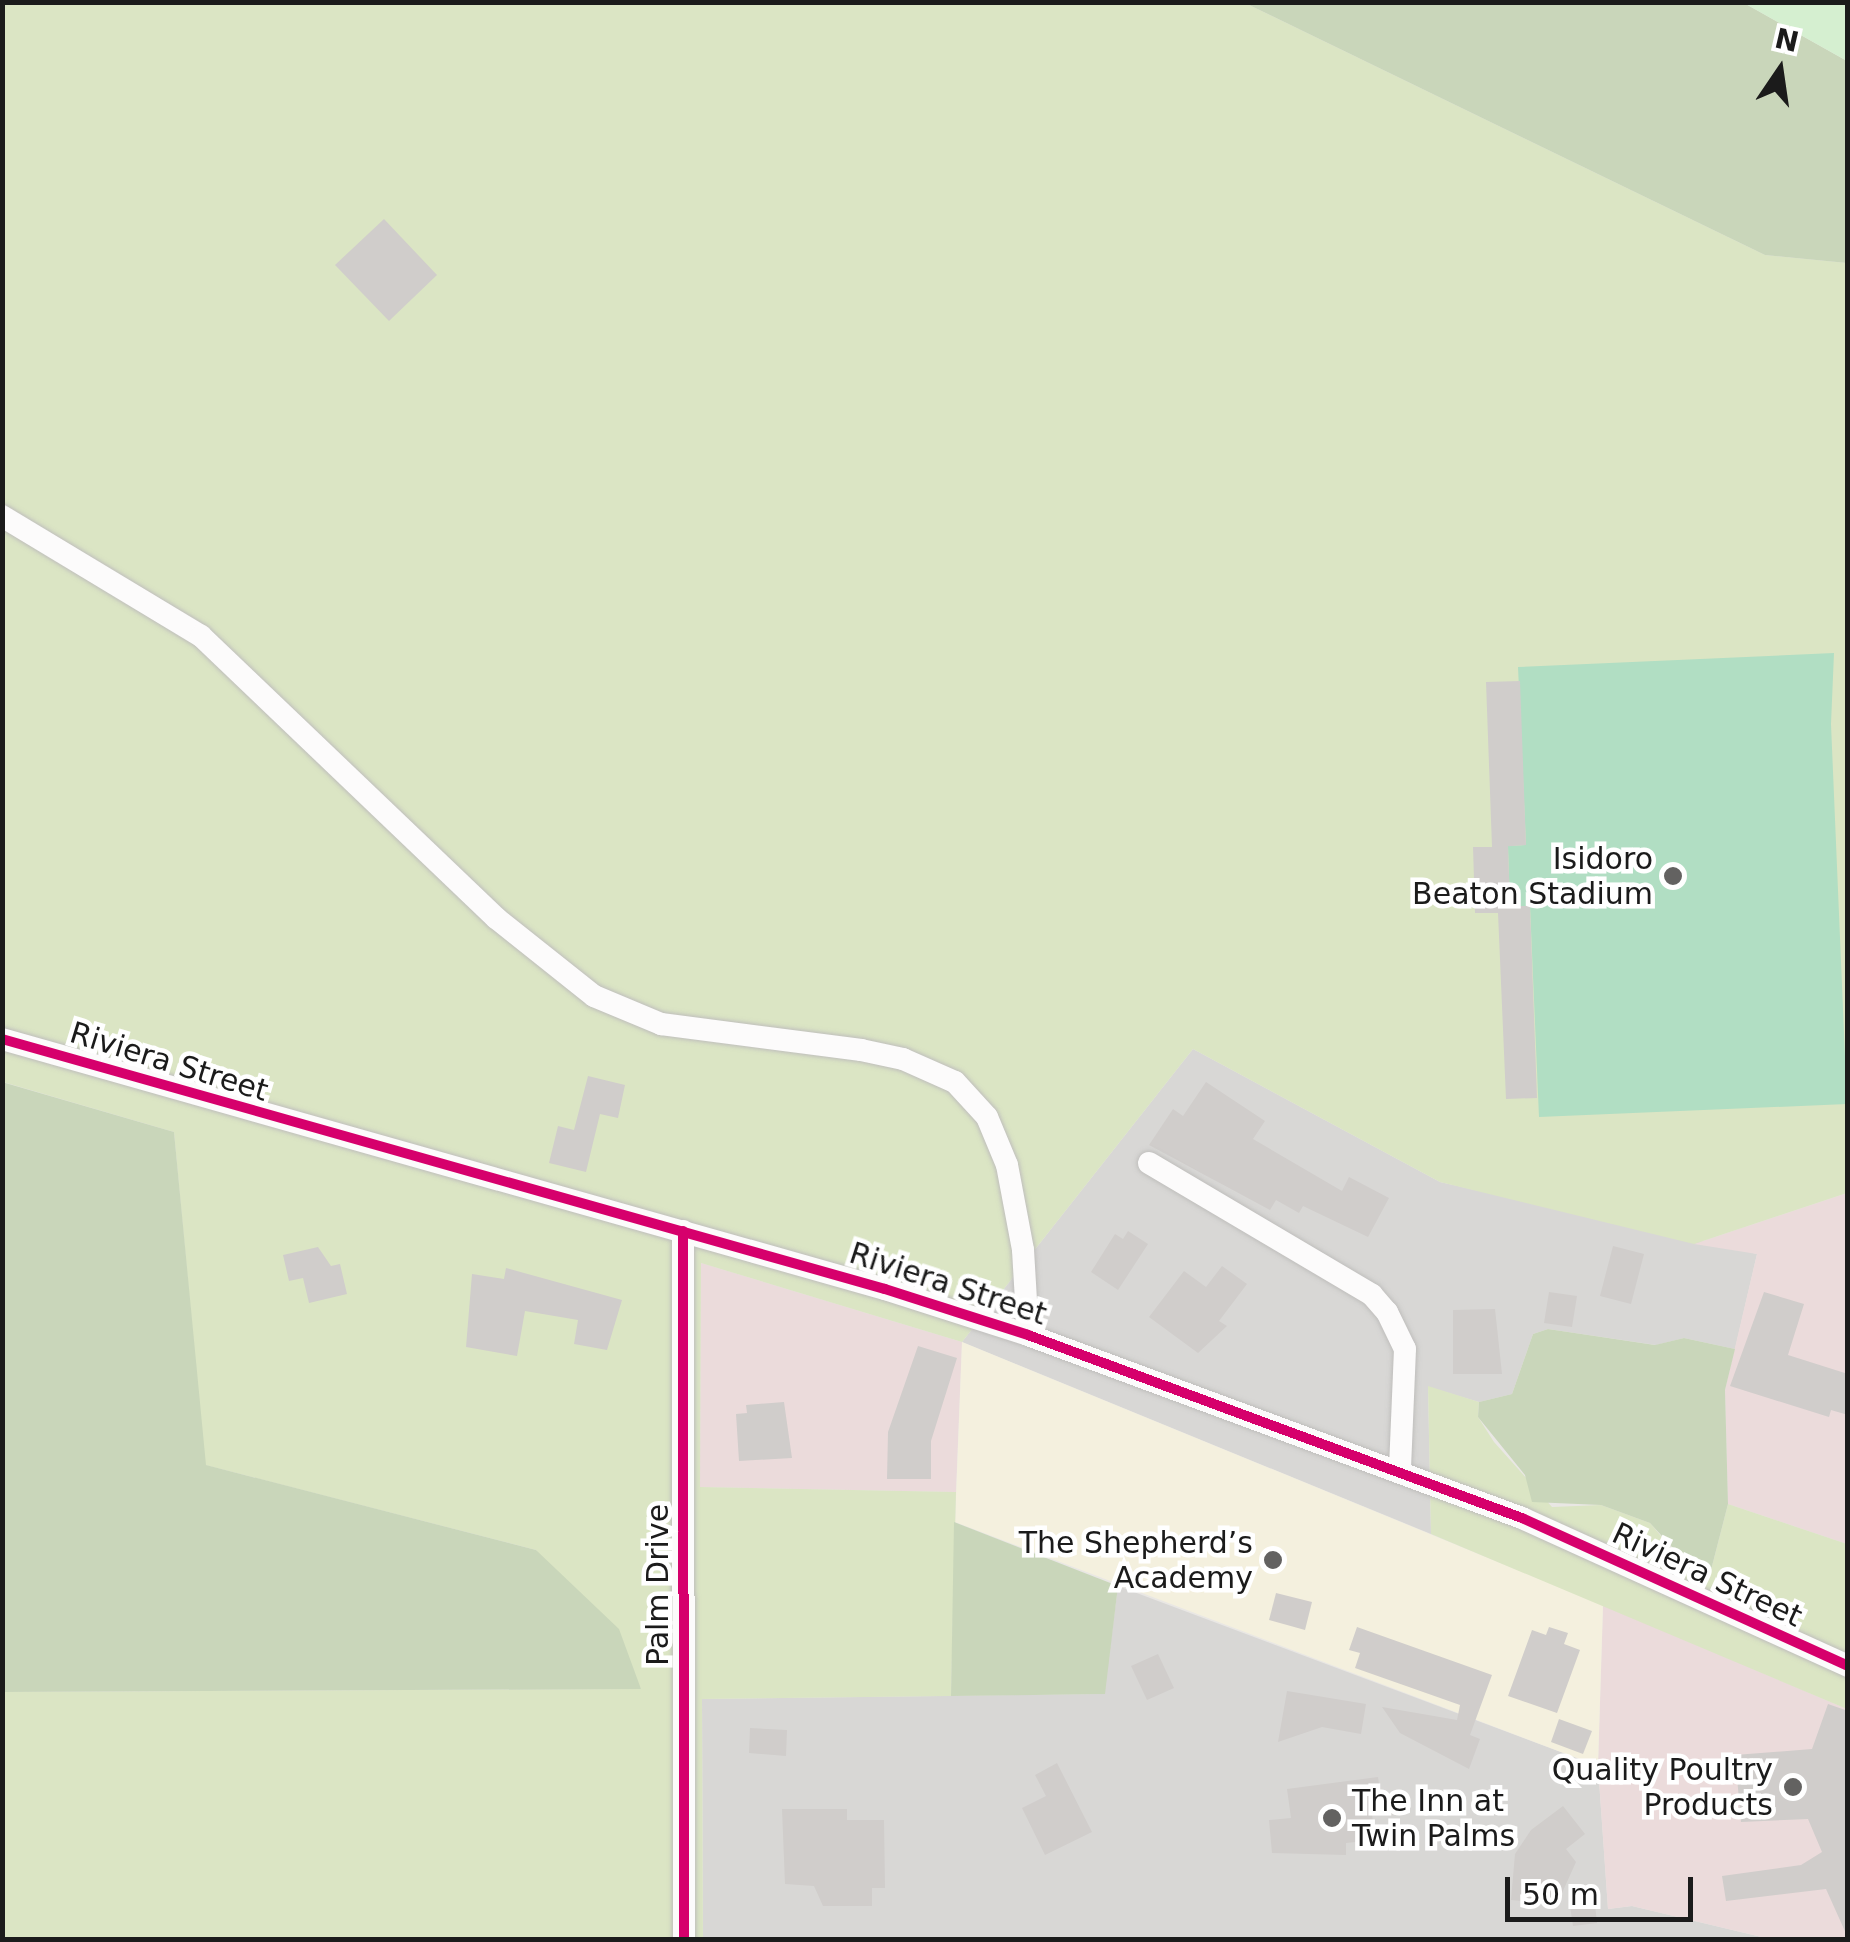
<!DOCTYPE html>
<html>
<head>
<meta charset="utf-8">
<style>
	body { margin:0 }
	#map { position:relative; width:1850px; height:1942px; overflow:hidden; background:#e9e7e4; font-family:"DejaVu Sans",sans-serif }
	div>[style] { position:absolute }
	.residential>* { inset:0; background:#d8d7d5 }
	.commercial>* { inset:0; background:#ebdbdb }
	.education>* { inset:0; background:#f4f0de }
	.grass>* { inset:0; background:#dbe5c4 }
	.forest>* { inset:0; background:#c9d6ba }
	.park>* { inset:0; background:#d5efd0 }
	.pitch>* { inset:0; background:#b1dec3 }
	.building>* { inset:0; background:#d0cdcb }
	.roads { filter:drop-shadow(0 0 2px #bfbebc) drop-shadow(0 0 2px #bfbebc) }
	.street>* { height:22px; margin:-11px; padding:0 11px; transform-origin:11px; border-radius:11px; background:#fcfbfb }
	.cycleway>* { height:10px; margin:-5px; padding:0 5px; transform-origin:5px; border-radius:5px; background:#d6006c }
	.dots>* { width:28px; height:28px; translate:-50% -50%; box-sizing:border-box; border:5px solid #fff; border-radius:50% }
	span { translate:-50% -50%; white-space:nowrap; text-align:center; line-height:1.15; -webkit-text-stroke:9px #fff; paint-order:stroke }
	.poi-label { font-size:30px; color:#1b1b1b }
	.right { translate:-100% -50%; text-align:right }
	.left { translate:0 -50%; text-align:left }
	.street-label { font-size:30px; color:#1b1b1b }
	.frame { position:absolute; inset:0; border:5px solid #1b1b1b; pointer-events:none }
	.north { position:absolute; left:1730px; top:20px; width:100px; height:100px; -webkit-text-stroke:8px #fff; paint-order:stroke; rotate:13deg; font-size:28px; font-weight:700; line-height:40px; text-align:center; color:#1b1b1b }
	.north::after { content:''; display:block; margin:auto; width:35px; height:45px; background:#1b1b1b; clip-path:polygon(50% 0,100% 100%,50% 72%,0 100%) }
	.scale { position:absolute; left:1505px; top:1877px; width:188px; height:45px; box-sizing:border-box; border:5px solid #1b1b1b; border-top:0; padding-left:12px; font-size:30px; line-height:35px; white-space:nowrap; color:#1b1b1b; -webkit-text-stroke:8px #fff; paint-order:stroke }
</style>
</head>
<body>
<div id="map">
	<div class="residential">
		<i style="clip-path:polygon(1193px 1049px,1440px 1182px,1757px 1254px,1735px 1349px,1684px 1338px,1656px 1345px,1548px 1329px,1533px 1334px,1512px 1394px,1479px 1402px,1428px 1387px,1431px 1534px,962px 1342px)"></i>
		<i style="clip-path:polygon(1118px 1586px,1598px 1766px,1608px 1909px,1632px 1906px,1770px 1939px,703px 1939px,702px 1699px,1104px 1694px)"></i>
	</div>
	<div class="commercial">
		<i style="clip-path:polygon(1847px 1193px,1847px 1544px,1728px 1504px,1725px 1390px,1757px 1254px,1694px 1244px)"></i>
		<i style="clip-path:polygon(701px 1263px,962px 1342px,956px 1492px,700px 1487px)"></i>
		<i style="clip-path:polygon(1603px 1605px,1847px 1709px,1847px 1939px,1770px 1939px,1632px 1906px,1608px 1909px,1598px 1766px)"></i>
	</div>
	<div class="education">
		<i style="clip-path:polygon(962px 1342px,1603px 1605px,1598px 1766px,955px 1522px)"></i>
	</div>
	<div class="grass">
		<i style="clip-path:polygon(3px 3px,1245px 3px,1765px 255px,1847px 263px,1847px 1193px,1694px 1244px,1440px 1182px,1193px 1049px,962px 1342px,701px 1263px,700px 1487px,956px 1492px,951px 1696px,702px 1699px,703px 1939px,3px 1939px,2px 1692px,641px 1689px,536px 1550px,205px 1465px,174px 1132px,3px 1082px)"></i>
		<i style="clip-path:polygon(1428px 1386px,1479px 1402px,1478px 1417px,1494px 1442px,1552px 1507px,1601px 1505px,1650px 1523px,1672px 1549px,1711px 1570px,1728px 1504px,1847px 1544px,1847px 1709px,1431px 1534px)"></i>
	</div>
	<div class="forest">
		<i style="clip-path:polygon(1245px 3px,1744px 3px,1847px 61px,1847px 263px,1765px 255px)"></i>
		<i style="clip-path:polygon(2px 1082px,174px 1132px,206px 1465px,536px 1550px,619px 1629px,641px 1689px,3px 1692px)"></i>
		<i style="clip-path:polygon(1548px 1329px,1655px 1345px,1684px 1338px,1735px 1349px,1725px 1390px,1728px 1504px,1711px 1570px,1694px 1571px,1650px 1523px,1601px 1505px,1532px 1502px,1525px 1475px,1478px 1417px,1479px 1402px,1512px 1394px,1533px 1334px)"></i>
		<i style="clip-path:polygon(954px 1522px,1118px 1586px,1105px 1694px,951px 1696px)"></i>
	</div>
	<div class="park">
		<i style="clip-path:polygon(1744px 3px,1847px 3px,1847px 61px)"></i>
	</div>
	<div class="pitch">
		<i style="clip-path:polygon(1834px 653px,1831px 724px,1847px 1104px,1539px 1117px,1530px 906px,1510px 906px,1508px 846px,1526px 845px,1518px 667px)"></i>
	</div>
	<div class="building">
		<i style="clip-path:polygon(384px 219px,437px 275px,389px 321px,335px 265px)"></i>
		<i style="clip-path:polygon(1520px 681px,1526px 845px,1497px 847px,1508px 846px,1510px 906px,1530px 906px,1537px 1098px,1506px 1099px,1498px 913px,1475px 913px,1473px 847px,1492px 847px,1486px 682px)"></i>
		<i style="clip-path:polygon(588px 1076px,625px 1085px,618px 1118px,600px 1114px,586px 1172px,549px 1163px,558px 1126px,574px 1130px)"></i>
		<i style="clip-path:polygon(1206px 1082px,1265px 1121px,1253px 1139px,1342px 1191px,1349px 1177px,1389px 1198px,1368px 1237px,1303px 1206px,1299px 1213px,1276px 1200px,1270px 1210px,1149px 1145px,1173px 1109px,1183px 1116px)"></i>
		<i style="clip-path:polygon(1128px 1231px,1148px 1244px,1118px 1290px,1091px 1272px,1115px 1234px,1123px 1239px)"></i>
		<i style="clip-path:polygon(1613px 1246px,1644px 1254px,1631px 1304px,1600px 1296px)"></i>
		<i style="clip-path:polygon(318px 1247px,331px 1266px,340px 1264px,347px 1294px,309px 1303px,303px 1278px,289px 1281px,283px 1255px)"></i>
		<i style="clip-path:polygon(1222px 1266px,1247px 1284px,1219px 1321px,1227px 1326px,1198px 1353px,1149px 1317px,1184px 1271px,1206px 1287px)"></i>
		<i style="clip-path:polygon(506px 1268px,622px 1300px,607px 1350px,574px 1344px,578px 1320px,525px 1311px,517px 1356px,466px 1347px,472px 1274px,504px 1279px)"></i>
		<i style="clip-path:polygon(1549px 1292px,1577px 1296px,1572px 1327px,1544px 1323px)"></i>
		<i style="clip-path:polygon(1764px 1292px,1804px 1304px,1788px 1355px,1848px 1374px,1848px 1415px,1831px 1410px,1829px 1417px,1730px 1386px)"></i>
		<i style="clip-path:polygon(1495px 1309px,1502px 1374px,1453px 1374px,1453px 1310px)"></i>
		<i style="clip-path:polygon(918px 1346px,957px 1358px,931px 1441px,931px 1479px,887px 1479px,888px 1432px)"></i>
		<i style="clip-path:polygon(784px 1402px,792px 1458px,739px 1461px,736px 1414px,747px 1413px,746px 1405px)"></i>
		<i style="clip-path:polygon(1276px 1593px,1312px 1602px,1305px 1630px,1269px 1620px)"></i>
		<i style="clip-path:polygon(1357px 1627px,1492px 1675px,1470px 1735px,1480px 1739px,1469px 1769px,1400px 1733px,1382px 1707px,1457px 1720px,1460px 1705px,1355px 1668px,1360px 1653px,1349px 1650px)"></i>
		<i style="clip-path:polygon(1549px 1627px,1568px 1633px,1564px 1644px,1580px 1650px,1557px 1713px,1508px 1696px,1532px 1630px,1546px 1635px)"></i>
		<i style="clip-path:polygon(1158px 1654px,1174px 1688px,1147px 1700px,1131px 1666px)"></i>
		<i style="clip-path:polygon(1287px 1691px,1366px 1704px,1361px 1734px,1322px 1727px,1278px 1742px)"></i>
		<i style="clip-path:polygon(1828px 1704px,1848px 1711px,1848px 1938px,1826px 1889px,1726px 1901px,1722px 1876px,1801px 1865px,1822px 1852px,1808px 1819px,1741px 1822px,1735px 1755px,1812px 1749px)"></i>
		<i style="clip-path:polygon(1559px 1719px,1592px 1731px,1583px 1754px,1551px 1742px)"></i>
		<i style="clip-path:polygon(750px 1728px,787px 1730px,786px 1756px,749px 1753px)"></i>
		<i style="clip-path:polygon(1057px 1763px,1092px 1832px,1045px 1855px,1022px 1808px,1046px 1796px,1035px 1775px)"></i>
		<i style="clip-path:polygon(1378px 1777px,1383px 1813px,1372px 1814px,1375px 1840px,1346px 1843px,1346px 1855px,1272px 1853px,1269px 1820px,1291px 1818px,1287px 1789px)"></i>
		<i style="clip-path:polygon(1563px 1806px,1585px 1834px,1566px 1849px,1576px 1862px,1557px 1904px,1511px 1900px,1515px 1854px,1531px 1830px)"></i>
		<i style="clip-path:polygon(782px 1809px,847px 1809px,847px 1820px,884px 1820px,885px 1888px,872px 1888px,872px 1906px,823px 1906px,814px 1886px,785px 1884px)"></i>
		<i style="clip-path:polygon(1594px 1895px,1597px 1923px,1573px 1926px,1569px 1899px)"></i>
	</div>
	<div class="roads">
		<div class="street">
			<i style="left:2px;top:516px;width:232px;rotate:31.1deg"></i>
			<i style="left:201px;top:636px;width:408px;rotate:43.7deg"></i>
			<i style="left:496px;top:918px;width:125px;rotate:38.5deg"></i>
			<i style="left:594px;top:996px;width:73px;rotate:22.7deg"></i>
			<i style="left:661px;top:1024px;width:202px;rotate:7.4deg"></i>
			<i style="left:861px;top:1050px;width:43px;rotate:12.1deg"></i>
			<i style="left:903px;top:1059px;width:57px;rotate:23.9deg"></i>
			<i style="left:955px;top:1082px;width:47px;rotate:47.6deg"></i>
			<i style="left:987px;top:1117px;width:52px;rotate:67.4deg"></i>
			<i style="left:1007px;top:1165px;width:86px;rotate:79.3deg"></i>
			<i style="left:1023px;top:1250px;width:85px;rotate:86.6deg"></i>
			<i style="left:2px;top:1039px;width:918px;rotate:15.81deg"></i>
			<i style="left:885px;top:1289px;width:150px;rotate:17.8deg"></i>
			<i style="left:1028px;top:1335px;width:527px;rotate:20.33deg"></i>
			<i style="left:1522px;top:1518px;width:358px;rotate:24.4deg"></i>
			<i style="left:1149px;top:1163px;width:259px;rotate:30.6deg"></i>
			<i style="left:1372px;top:1295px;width:23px;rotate:49deg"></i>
			<i style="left:1387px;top:1312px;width:41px;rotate:64.1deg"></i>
			<i style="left:1405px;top:1349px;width:121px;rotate:92.4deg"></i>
			<i style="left:683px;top:1231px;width:709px;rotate:89.92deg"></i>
		</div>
	</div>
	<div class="cycleway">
		<i style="left:2px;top:1039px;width:918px;rotate:15.81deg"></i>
		<i style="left:885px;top:1289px;width:150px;rotate:17.8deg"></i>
		<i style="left:1028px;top:1335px;width:527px;rotate:20.33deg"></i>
		<i style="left:1522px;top:1518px;width:358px;rotate:24.4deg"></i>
		<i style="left:683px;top:1231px;width:709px;rotate:89.92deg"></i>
	</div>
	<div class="dots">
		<i style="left:1673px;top:876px;background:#636261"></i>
		<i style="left:1273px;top:1560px;background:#636261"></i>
		<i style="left:1793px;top:1787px;background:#636261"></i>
		<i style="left:1332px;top:1818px;background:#636261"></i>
	</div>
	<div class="poi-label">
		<span class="right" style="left:1653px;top:876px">Isidoro<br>Beaton Stadium</span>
		<span class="right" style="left:1253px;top:1560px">The Shepherd’s<br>Academy</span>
		<span class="right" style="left:1773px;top:1787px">Quality Poultry<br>Products</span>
		<span class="left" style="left:1352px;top:1818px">The Inn at<br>Twin Palms</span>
	</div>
	<div class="street-label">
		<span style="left:169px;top:1062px;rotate:17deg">Riviera Street</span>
		<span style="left:948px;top:1284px;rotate:18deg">Riviera Street</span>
		<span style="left:1707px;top:1575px;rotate:25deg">Riviera Street</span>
		<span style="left:658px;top:1585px;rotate:-90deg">Palm Drive</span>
	</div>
	<div class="frame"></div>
	<div class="north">N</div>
	<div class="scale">50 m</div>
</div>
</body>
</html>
